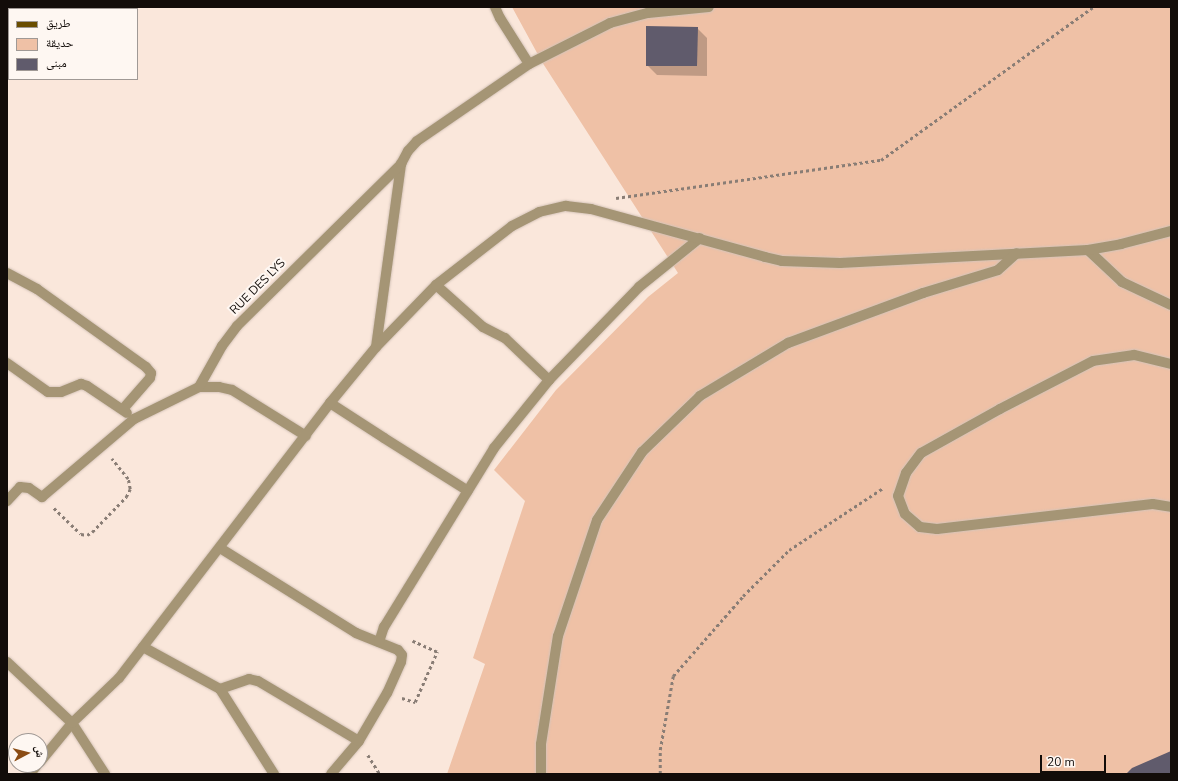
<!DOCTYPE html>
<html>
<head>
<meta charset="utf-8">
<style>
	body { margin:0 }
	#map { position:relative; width:1178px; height:781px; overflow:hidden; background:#fae7db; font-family:"Nunito Sans","Noto Naskh Arabic",sans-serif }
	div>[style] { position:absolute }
	.green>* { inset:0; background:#efc1a6 }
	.shadow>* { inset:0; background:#0003 }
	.building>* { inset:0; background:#605b6c }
	.path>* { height:2.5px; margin-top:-1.25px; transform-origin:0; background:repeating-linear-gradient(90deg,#897d75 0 3px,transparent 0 6px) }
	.roads { filter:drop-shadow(0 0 1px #d5c4b9) drop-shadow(0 0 1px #d5c4b9) }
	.pedestrian>* { height:10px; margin:-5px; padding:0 5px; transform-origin:5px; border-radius:5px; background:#a59575 }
	.minor>* { height:10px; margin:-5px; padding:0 5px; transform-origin:5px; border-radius:5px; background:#a59575 }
	.primary>* { height:10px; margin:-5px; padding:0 5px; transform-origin:5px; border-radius:5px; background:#6a4d00 }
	span { translate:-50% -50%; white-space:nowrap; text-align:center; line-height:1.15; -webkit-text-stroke:4px #fef7f2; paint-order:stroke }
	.street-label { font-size:12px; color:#120c09 }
	.frame { position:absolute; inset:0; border:8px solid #120c09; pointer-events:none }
	.legend { position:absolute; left:8px; top:8px; width:130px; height:72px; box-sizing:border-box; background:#fef7f2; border:1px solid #a09995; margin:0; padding:5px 7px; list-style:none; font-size:12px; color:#120c09 }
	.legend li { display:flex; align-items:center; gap:8px; height:20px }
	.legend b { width:20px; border:1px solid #a09995 }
	.north { position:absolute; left:8px; top:733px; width:40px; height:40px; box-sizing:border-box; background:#fef7f2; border:1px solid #a09995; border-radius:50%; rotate:83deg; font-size:11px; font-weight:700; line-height:16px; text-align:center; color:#120c09 }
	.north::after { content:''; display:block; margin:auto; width:14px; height:18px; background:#8b4c14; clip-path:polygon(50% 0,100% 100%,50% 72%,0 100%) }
	.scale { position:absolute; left:1040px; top:755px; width:66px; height:18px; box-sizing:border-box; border:2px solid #120c09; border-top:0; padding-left:5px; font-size:12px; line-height:14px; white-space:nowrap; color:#120c09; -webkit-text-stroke:3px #fef7f2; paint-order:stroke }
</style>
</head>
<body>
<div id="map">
	<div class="green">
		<i style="clip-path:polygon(512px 7px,1171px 7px,1171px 774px,447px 774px,485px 664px,473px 658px,525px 501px,494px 470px,556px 390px,648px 297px,678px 273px,542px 62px)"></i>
	</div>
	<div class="shadow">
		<i style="clip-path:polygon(697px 28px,707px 38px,707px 76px,657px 75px,647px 65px)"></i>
	</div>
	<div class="building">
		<i style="clip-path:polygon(646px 26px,698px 27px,697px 66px,646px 66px)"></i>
		<i style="clip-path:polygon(1171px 751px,1171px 774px,1126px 774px,1132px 768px)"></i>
	</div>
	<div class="path">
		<i style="left:616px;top:198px;width:268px;rotate:-8.2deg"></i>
		<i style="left:881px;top:160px;width:261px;rotate:-35.8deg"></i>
		<i style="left:54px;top:508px;width:37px;rotate:44deg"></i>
		<i style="left:81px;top:534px;width:6px;rotate:9deg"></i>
		<i style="left:87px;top:535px;width:6px;rotate:-31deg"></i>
		<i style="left:92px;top:532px;width:49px;rotate:-45.8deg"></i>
		<i style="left:126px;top:497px;width:9px;rotate:-63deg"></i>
		<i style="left:130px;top:489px;width:10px;rotate:-101deg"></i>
		<i style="left:128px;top:479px;width:26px;rotate:-129deg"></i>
		<i style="left:402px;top:698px;width:14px;rotate:17deg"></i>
		<i style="left:415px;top:702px;width:55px;rotate:-66.3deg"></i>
		<i style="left:437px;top:652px;width:27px;rotate:-156deg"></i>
		<i style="left:368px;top:755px;width:22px;rotate:58deg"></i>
		<i style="left:660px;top:774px;width:24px;rotate:-90deg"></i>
		<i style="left:660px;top:750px;width:75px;rotate:-80deg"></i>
		<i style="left:673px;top:676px;width:106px;rotate:-48.8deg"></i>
		<i style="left:743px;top:596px;width:65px;rotate:-45deg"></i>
		<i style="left:789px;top:550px;width:113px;rotate:-33.4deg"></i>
	</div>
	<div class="roads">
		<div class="pedestrian">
			<i style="left:436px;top:285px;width:63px;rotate:41.8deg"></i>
			<i style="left:483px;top:327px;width:25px;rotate:27deg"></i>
			<i style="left:505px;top:338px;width:61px;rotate:43.7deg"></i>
			<i style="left:330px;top:403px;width:64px;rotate:32.9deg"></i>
		</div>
		<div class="minor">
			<i style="left:495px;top:7px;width:12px;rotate:66deg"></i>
			<i style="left:500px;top:18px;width:54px;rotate:57.8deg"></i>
			<i style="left:60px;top:9px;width:3px;rotate:-45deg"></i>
			<i style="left:7px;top:61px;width:3px;rotate:-45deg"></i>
			<i style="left:1088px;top:250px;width:47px;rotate:43.3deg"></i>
			<i style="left:1122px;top:282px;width:54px;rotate:25.1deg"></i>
			<i style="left:7px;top:273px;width:34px;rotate:28deg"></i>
			<i style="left:37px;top:289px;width:134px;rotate:35.6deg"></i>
			<i style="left:146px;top:367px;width:8px;rotate:50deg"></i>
			<i style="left:151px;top:373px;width:5px;rotate:101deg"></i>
			<i style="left:150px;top:378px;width:41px;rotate:131.1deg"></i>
			<i style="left:376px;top:347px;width:185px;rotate:-82.2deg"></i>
			<i style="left:7px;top:363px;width:50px;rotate:35.3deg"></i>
			<i style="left:48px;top:392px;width:13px"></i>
			<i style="left:61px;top:392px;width:22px;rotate:-22deg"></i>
			<i style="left:81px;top:384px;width:6px;rotate:18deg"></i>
			<i style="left:87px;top:386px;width:48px;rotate:34deg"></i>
			<i style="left:1171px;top:364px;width:38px;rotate:-166deg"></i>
			<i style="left:1134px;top:355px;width:41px;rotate:171.7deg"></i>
			<i style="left:1093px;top:361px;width:105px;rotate:152.7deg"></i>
			<i style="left:1000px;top:409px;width:90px;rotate:150.9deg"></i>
			<i style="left:921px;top:453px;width:25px;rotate:127deg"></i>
			<i style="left:906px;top:473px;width:24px;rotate:109deg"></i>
			<i style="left:898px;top:496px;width:19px;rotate:69deg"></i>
			<i style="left:905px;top:514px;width:20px;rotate:41deg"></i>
			<i style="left:920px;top:527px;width:17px;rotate:7deg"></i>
			<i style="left:937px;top:529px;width:217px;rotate:-6.6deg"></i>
			<i style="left:1153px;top:504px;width:18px;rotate:9deg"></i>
			<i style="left:199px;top:387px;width:20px"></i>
			<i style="left:219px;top:387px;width:13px;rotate:13deg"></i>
			<i style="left:232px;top:390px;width:87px;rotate:31.9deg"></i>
			<i style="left:384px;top:438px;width:99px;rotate:32.2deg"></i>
			<i style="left:7px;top:501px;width:19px;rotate:-47deg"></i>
			<i style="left:20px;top:487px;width:9px;rotate:6deg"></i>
			<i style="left:29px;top:488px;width:16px;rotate:35deg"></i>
			<i style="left:42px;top:497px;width:121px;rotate:-40.3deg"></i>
			<i style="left:134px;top:419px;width:72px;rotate:-26.2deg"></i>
			<i style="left:199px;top:387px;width:47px;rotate:-60.7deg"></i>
			<i style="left:222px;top:346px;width:25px;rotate:-53deg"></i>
			<i style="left:237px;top:326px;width:231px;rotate:-44.6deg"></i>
			<i style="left:401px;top:164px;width:15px;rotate:-62deg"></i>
			<i style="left:408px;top:151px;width:13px;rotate:-48deg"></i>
			<i style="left:417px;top:141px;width:136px;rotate:-34.5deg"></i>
			<i style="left:529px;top:64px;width:91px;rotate:-26.8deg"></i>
			<i style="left:610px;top:23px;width:39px;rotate:-15deg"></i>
			<i style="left:648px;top:13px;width:61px;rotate:-5.6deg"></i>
			<i style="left:220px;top:548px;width:160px;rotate:32deg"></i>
			<i style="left:356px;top:633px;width:45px;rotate:22deg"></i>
			<i style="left:398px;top:650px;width:6px;rotate:51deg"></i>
			<i style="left:402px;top:655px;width:7px;rotate:98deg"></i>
			<i style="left:401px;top:662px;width:34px;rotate:114deg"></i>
			<i style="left:387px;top:693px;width:56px;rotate:120.3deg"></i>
			<i style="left:359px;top:741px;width:43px;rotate:130.3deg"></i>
			<i style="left:379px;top:642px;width:16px;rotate:-72deg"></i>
			<i style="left:384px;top:627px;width:210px;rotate:-58.4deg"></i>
			<i style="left:494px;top:448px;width:87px;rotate:-51deg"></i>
			<i style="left:549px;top:380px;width:129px;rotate:-45.9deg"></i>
			<i style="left:639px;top:287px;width:78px;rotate:-38.8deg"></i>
			<i style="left:143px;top:647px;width:88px;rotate:28.6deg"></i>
			<i style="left:220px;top:689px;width:31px;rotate:-19deg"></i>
			<i style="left:249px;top:679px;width:9px;rotate:13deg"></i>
			<i style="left:258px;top:681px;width:117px;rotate:30.7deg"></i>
			<i style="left:7px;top:662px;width:89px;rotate:43.2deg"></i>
			<i style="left:72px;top:723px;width:61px;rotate:57.1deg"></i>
			<i style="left:220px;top:689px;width:101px;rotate:57.6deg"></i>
			<i style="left:40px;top:762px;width:50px;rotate:-50.6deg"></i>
			<i style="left:72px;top:723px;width:65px;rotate:-43.8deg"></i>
			<i style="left:119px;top:678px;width:347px;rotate:-52.5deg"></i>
			<i style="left:330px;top:403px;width:72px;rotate:-50.6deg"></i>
			<i style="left:376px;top:347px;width:86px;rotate:-45.9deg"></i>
			<i style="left:436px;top:285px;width:96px;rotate:-37.8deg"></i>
			<i style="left:512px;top:226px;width:30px;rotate:-27deg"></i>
			<i style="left:539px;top:212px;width:28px;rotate:-13deg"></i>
			<i style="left:566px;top:206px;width:25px;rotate:7deg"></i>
			<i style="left:591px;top:209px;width:180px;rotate:15.4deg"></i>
			<i style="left:765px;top:257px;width:17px;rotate:13deg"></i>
			<i style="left:782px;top:261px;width:58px;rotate:2deg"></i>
			<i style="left:840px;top:263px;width:248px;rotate:-3deg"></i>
			<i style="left:1088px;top:250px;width:34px;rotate:-10deg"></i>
			<i style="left:1121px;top:244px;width:52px;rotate:-14.6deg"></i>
			<i style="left:30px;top:774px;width:11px;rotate:-52deg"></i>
			<i style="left:541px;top:774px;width:30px;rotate:-90deg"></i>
			<i style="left:541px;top:744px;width:109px;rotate:-81.1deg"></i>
			<i style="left:558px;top:636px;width:122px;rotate:-71.4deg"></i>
			<i style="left:597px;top:520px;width:82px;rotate:-56.5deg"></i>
			<i style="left:642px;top:452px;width:81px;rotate:-44deg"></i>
			<i style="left:700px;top:396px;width:103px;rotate:-31.1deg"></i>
			<i style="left:788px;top:343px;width:144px;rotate:-20.3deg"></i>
			<i style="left:923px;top:293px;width:78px;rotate:-17deg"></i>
			<i style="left:998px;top:270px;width:25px;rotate:-42deg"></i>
		</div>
		<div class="primary">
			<i style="left:7px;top:9px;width:4px;rotate:-34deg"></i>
		</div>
	</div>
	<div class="street-label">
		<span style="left:258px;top:287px;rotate:-45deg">RUE DES LYS</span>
	</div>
	<div class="frame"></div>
	<ul class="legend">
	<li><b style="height:5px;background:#6a4d00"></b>طريق</li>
	<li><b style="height:11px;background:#efc1a6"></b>حديقة</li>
	<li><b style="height:11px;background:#605b6c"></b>مبنى</li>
	</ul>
	<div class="north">ش</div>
	<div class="scale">20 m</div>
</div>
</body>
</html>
